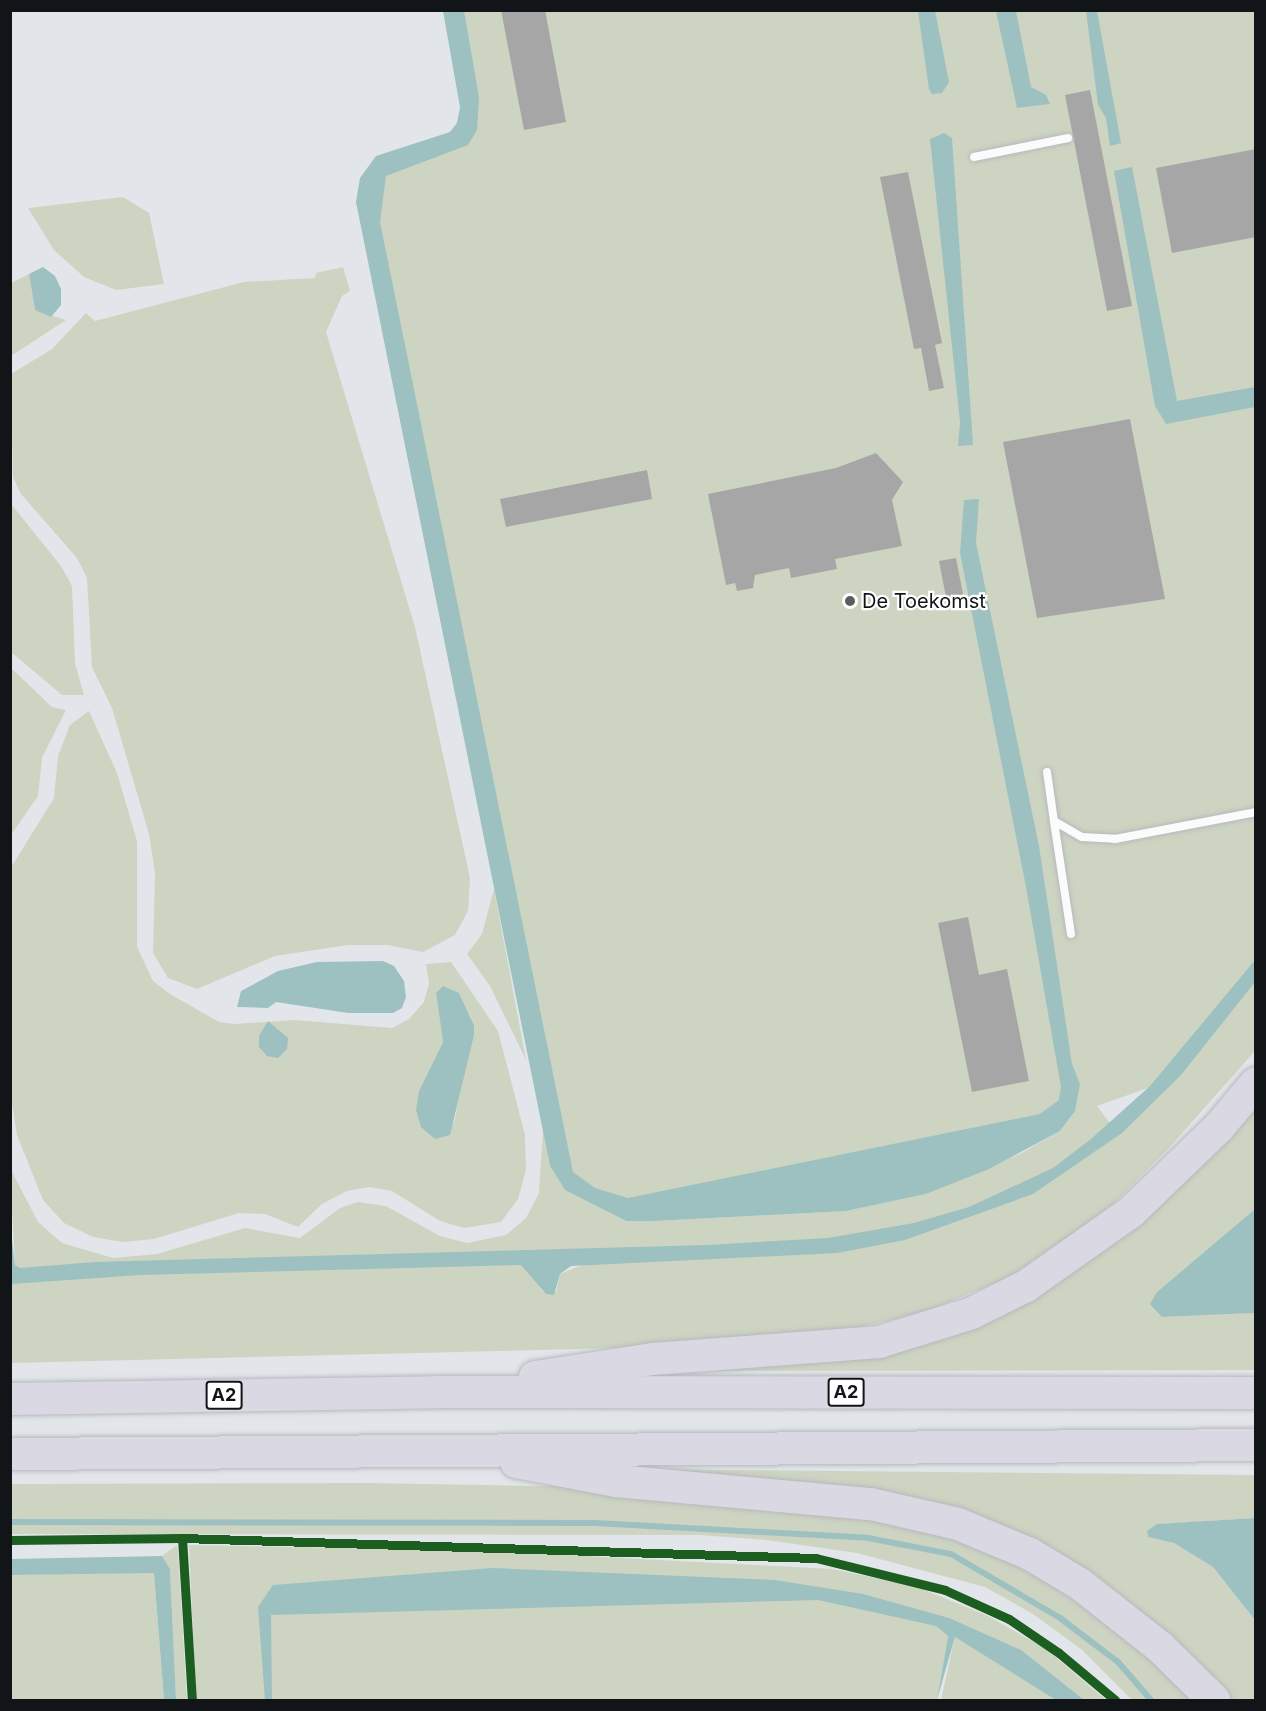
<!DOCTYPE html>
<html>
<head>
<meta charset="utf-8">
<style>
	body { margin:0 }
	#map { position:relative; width:1266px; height:1711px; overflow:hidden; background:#e2e6ea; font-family:Inter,sans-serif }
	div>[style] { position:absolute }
	.green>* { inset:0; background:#ced4c2 }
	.water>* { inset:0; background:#9dc0c1 }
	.stream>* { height:6px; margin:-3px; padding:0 3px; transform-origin:3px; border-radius:3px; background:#9dc0c1 }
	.building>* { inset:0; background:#a6a6a7 }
	.roads { filter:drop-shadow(0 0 2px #b6b9bd) drop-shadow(0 0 2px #b6b9bd) }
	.service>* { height:8px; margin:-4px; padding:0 4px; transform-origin:4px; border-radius:4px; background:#fbfbfc }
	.motorway>* { height:32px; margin:-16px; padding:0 16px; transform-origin:16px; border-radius:16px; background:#dad8e2 }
	.cycleway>* { height:9px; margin:-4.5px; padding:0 4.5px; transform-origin:4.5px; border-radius:4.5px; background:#1b5e20 }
	.dots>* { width:16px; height:16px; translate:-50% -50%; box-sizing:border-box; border:3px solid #fff; border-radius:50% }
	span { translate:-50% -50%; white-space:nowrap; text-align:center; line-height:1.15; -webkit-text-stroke:4.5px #fff; paint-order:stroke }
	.shield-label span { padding:2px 4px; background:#fff; border:2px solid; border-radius:4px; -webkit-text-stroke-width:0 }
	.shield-label { font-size:18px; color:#121517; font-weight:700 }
	.poi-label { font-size:20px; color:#121517 }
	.left { translate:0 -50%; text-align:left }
	.frame { position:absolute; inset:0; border:12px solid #121517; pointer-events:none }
</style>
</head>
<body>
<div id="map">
	<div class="green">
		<i style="clip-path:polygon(evenodd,458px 11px,1255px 11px,1255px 972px,1159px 1084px,1097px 1106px,1116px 1131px,1147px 1101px,1255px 975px,1255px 1051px,1168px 1149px,1079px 1238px,1034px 1267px,922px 1313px,843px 1331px,698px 1346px,11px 1363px,11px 1284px,16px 1283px,10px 1168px,38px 1222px,62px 1243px,113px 1258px,157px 1254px,245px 1228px,300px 1238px,340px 1208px,358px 1202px,386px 1206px,440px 1236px,467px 1243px,506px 1235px,526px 1218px,539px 1193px,543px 1131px,550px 1166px,565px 1190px,626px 1221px,654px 1221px,846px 1211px,926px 1194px,1020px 1154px,1060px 1131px,1073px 1114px,635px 1208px,599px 1206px,573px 1190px,556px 1166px,371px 230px,371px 188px,381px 169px,401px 157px,457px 145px,470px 136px,476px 113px,458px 11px,588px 1249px,585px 1264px,560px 1274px,556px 1292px,543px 1292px,526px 1266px,529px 1252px,588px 1249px)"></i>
		<i style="clip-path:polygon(123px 197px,149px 213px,164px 284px,116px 290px,84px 277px,54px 250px,28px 208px)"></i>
		<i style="clip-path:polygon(343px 267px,350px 291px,342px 296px,326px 332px,415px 627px,470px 878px,468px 911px,455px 935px,423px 952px,388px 945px,348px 945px,275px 956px,197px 989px,168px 978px,153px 953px,155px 873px,149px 834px,112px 708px,92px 667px,87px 578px,77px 558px,21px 494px,13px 477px,11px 374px,52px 349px,86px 313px,95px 321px,244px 282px,315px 278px,316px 273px)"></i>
		<i style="clip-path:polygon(29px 274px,35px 310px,66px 320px,11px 356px,11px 283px)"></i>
		<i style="clip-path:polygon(11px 504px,61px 566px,72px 586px,75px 663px,84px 695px,62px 695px,11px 652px)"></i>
		<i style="clip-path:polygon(11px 668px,52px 707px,66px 710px,42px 758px,38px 796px,11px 835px)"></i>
		<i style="clip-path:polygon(evenodd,89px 711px,117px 773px,137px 841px,137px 947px,153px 981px,170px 994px,219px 1022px,234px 1024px,295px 1020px,392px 1028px,409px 1019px,424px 1002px,429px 983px,426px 964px,451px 962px,498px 1031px,525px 1135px,526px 1170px,518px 1199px,501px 1222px,464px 1228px,440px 1221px,392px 1191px,369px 1187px,347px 1191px,322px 1204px,298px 1227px,265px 1214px,239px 1213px,154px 1239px,122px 1242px,93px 1237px,64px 1223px,43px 1200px,17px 1135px,11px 1097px,10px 869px,54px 798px,58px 756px,70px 725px,89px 711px,436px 993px,459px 993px,474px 1024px,454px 1123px,419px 1091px,443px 1042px,436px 993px)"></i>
		<i style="clip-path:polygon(494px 889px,526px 1060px,490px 986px,467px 954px,482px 934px)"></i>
		<i style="clip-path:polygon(1255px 1092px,1255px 1209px,1157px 1292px,1162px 1317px,1255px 1313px,1255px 1370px,677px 1371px,974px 1323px)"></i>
		<i style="clip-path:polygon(642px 1469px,1255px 1475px,1255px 1518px,1158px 1524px,1147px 1531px,1148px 1537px,1174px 1543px,1213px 1567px,1255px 1620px,1255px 1700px,1224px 1700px,1046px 1550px,986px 1518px,881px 1491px)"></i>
		<i style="clip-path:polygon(368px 1483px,591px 1487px,968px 1531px,1135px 1637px,1194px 1700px,1132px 1700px,1082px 1650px,1033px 1614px,985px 1587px,857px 1553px,767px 1540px,700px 1535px,11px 1534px,10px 1484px)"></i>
		<i style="clip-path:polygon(177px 1545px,178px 1552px,187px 1700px,176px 1700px,170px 1569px,162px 1556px)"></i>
		<i style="clip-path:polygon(189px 1545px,490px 1551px,832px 1569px,915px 1586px,988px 1616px,1046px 1649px,1106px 1700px,1068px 1700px,936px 1626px,948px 1636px,937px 1700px,196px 1700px)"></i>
		<i style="clip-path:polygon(154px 1572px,164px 1700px,11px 1700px,10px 1575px)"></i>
		<i style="clip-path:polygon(955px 1637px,1014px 1670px,1056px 1700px,941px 1700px)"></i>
	</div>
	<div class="water">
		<i style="clip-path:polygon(443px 11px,464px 11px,479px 97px,477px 130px,468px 145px,386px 176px,380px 222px,573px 1172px,595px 1188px,628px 1198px,1040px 1114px,1059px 1100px,1061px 1087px,1026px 887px,960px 553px,964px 500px,979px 499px,976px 543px,1039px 846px,1072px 1064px,1080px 1084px,1075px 1111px,1060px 1131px,989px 1169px,926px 1194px,846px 1211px,654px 1221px,626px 1221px,565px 1190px,550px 1166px,356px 202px,360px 178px,376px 156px,450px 132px,457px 123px,460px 107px)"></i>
		<i style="clip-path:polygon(918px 11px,935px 11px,949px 82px,942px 93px,932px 94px,929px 89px)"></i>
		<i style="clip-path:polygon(996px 11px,1016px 11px,1031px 87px,1046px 95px,1050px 104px,1017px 108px)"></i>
		<i style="clip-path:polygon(1086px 11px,1097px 11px,1121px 143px,1110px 146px,1106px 118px,1098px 105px)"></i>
		<i style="clip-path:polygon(944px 133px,952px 138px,973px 445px,958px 446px,960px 422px,930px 139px)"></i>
		<i style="clip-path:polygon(1132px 167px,1177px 401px,1255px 387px,1255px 407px,1166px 424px,1155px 406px,1114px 171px)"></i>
		<i style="clip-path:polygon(43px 267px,55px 276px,61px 289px,61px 305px,51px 317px,35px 310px,29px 274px)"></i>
		<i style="clip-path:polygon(1255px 960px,1255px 982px,1181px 1075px,1122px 1133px,1033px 1194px,905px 1240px,837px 1253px,571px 1266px,560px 1274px,554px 1295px,546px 1294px,521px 1265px,140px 1275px,11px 1284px,11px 1231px,15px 1265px,20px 1268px,95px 1262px,707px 1245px,828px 1238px,914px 1223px,969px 1207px,1053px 1168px,1091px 1139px,1150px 1086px)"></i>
		<i style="clip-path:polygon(383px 961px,394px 966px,404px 981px,406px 997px,402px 1008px,393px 1013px,348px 1013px,276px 1002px,268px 1008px,237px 1007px,241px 991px,278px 971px,317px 962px)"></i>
		<i style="clip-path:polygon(443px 986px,459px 993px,474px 1025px,474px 1035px,450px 1135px,435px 1139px,421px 1127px,416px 1110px,419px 1091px,443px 1042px,436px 993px)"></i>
		<i style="clip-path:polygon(268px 1021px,288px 1038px,287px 1049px,278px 1058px,267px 1056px,259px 1047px,259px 1036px)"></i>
		<i style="clip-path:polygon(1255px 1209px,1255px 1313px,1162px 1317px,1150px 1304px,1157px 1292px)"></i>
		<i style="clip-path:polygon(1255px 1518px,1255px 1620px,1213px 1567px,1174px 1543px,1148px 1537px,1147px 1531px,1157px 1524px)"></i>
		<i style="clip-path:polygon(162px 1556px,170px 1569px,176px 1700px,164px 1700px,154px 1573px,11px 1575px,11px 1559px)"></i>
		<i style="clip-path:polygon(493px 1568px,775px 1580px,863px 1594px,949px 1618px,1021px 1650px,1084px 1700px,1056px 1700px,955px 1637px,937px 1700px,948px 1636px,936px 1626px,818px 1600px,271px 1615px,272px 1700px,265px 1700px,258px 1607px,273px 1585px)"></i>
	</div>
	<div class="stream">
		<i style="left:10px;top:1522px;width:585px;rotate:0.1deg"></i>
		<i style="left:595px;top:1523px;width:273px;rotate:3.1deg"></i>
		<i style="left:868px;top:1538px;width:85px;rotate:10.9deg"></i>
		<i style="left:951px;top:1554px;width:126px;rotate:30.4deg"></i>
		<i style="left:1060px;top:1618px;width:73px;rotate:37.2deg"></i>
		<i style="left:1118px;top:1662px;width:50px;rotate:49deg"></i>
	</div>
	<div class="building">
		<i style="clip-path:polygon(501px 10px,545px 10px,566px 122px,524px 130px)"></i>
		<i style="clip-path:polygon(1090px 90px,1132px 306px,1107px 311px,1065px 95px)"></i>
		<i style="clip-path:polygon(1256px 149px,1256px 237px,1172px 253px,1156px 168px)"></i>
		<i style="clip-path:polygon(908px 172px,942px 343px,935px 345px,944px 388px,929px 391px,921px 348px,914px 349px,880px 177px)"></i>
		<i style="clip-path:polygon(1130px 419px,1165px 599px,1037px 618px,1003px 442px)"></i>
		<i style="clip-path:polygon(876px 453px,903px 482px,892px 500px,902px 546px,835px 559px,837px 569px,791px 578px,789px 568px,755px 575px,753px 588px,737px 591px,735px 583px,726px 585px,708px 494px,836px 468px)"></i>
		<i style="clip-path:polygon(647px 470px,652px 499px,506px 527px,500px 499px)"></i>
		<i style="clip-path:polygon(956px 558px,963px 594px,946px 597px,939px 561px)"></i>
		<i style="clip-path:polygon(968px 917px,979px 975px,1007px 969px,1029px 1081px,972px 1092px,938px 923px)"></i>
	</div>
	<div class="roads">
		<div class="service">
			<i style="left:974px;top:157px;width:96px;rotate:-11.4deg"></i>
			<i style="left:1047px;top:772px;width:49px;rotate:81.9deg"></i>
			<i style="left:1071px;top:934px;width:114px;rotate:-98.6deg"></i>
			<i style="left:1054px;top:821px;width:32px;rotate:30deg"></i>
			<i style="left:1082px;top:837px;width:33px;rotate:3deg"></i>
			<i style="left:1115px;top:839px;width:144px;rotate:-10.8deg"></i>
		</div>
		<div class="motorway">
			<i style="left:535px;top:1377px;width:119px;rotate:-8.7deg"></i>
			<i style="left:653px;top:1359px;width:227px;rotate:-4.3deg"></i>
			<i style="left:879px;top:1342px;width:97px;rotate:-17.3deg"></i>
			<i style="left:972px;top:1313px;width:60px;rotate:-26.6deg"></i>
			<i style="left:1026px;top:1286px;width:128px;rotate:-35.2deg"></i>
			<i style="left:1131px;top:1212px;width:122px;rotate:-44deg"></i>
			<i style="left:1219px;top:1127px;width:57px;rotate:-49.9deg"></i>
			<i style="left:10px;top:1399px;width:427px;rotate:-0.9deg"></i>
			<i style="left:437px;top:1392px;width:819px;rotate:0.07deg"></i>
			<i style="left:10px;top:1454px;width:1246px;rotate:-0.41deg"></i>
			<i style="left:516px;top:1462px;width:102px;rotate:10.8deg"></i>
			<i style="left:616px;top:1481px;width:256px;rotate:5.2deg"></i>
			<i style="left:871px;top:1504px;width:89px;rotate:12.9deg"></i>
			<i style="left:958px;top:1524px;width:78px;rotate:22.6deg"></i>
			<i style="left:1030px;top:1554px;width:58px;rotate:31deg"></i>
			<i style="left:1080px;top:1584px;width:102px;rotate:38.2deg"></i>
			<i style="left:1160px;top:1647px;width:76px;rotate:44.5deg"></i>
		</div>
	</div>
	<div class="cycleway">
		<i style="left:182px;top:1538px;width:162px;rotate:86.5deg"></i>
		<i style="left:10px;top:1540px;width:172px;rotate:-0.7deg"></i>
		<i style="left:182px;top:1538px;width:634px;rotate:1.81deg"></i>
		<i style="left:816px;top:1558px;width:133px;rotate:13.9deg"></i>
		<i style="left:945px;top:1590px;width:70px;rotate:24.4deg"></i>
		<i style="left:1009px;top:1619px;width:60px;rotate:34.2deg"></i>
		<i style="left:1059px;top:1653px;width:73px;rotate:40deg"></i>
	</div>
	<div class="dots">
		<i style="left:850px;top:601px;background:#5b5e61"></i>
	</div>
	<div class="shield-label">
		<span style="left:846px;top:1392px">A2</span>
		<span style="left:224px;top:1395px">A2</span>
	</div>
	<div class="poi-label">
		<span class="left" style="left:862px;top:601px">De Toekomst</span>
	</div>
	<div class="frame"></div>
</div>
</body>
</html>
